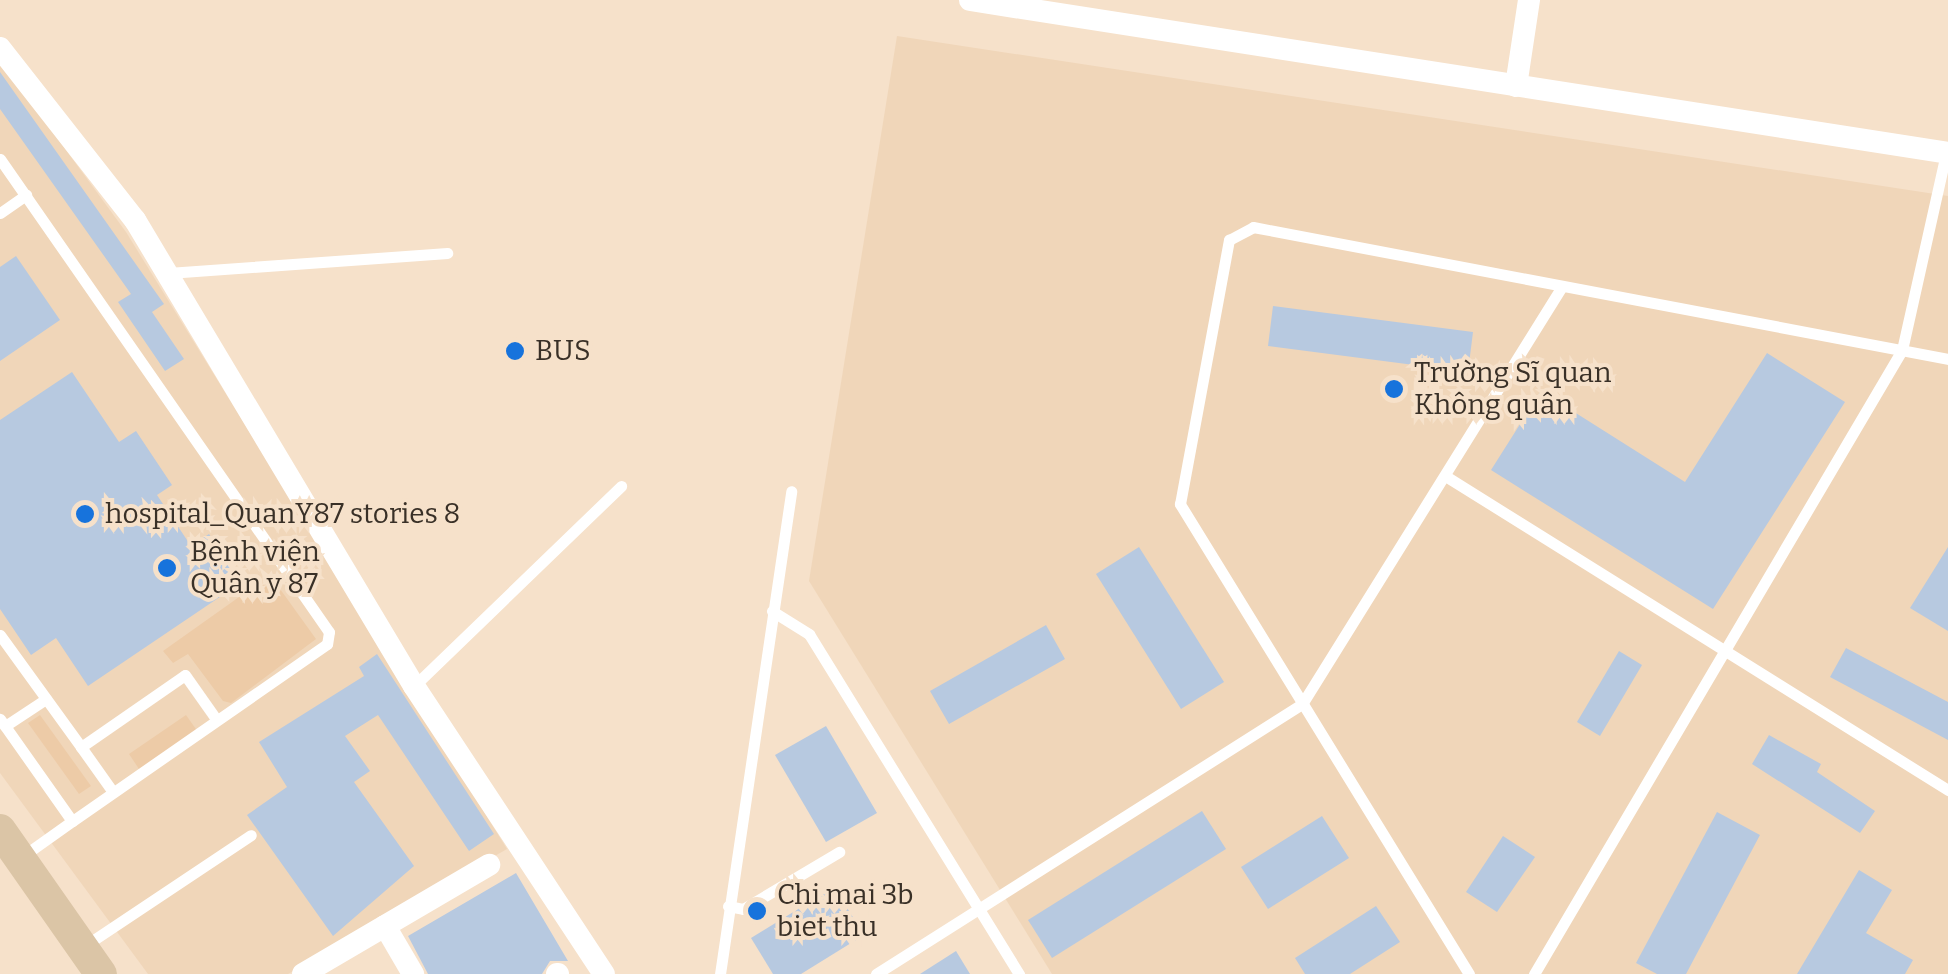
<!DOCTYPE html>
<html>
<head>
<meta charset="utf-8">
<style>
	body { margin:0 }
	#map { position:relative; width:1948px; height:974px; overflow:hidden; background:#f6e1ca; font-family:Bitter,serif }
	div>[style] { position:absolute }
	.built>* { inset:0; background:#f0d6b9 }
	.green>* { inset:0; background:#edcba7 }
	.building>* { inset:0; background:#b7c9e0 }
	.lane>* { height:11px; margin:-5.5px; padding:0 5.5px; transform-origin:5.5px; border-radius:5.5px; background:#fff }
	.street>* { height:22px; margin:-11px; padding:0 11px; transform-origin:11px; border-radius:11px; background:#fff }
	.secondary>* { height:32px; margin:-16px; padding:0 16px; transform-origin:16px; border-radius:16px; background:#dbc5a6 }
	.dots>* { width:28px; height:28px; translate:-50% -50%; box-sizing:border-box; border:5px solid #f6e1ca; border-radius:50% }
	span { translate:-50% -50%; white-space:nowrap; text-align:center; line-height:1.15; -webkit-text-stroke:8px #f6e1ca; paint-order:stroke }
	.poi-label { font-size:28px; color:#393027 }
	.left { translate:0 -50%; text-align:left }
</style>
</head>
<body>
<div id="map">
	<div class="built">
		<i style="clip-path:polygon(897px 36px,1948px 196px,1948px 974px,1052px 974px,809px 581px)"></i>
		<i style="clip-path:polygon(0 60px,126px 232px,507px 849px,288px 974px,148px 974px,0 773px)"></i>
	</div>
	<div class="green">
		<i style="clip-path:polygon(270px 575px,316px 639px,231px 703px,223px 701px,188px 654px,173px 663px,163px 651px)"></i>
		<i style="clip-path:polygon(40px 715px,91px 786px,79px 794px,28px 723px)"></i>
		<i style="clip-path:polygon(186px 715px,198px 732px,141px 772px,129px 754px)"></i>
	</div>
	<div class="building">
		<i style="clip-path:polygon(0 72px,164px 304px,152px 312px,184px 359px,165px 371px,118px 302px,131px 294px,0 109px)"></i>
		<i style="clip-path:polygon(16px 256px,60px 320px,0 361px,0 267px)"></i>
		<i style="clip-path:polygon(1273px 306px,1473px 332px,1468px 372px,1268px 346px)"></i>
		<i style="clip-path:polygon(1767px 353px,1845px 402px,1713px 609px,1491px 470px,1541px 391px,1685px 482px)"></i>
		<i style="clip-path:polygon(72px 372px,119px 442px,136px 431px,172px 485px,157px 495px,191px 546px,209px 534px,242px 582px,88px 686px,56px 638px,31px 655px,0 609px,0 420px)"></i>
		<i style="clip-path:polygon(1139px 547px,1224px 682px,1181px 709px,1096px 574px)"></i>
		<i style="clip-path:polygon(1948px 547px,1948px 631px,1910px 608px)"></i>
		<i style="clip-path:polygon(1046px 625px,1065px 659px,949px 724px,930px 691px)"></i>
		<i style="clip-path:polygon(1846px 648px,1948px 702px,1948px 740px,1830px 677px)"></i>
		<i style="clip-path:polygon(1619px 651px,1642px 665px,1600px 736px,1577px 722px)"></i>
		<i style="clip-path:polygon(377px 654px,494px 834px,469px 851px,378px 715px,345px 736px,370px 771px,354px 782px,414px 866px,333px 936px,247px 815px,287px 787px,259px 742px,364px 676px,359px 667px)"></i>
		<i style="clip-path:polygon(826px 726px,877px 813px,826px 842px,775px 755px)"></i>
		<i style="clip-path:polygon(1769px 735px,1821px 764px,1817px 772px,1875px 811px,1860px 833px,1752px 764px)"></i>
		<i style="clip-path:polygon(1202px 811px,1226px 849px,1052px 958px,1028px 920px)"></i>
		<i style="clip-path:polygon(1717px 812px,1760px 835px,1686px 974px,1657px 974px,1636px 963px)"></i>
		<i style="clip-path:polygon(1322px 816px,1349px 858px,1268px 909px,1241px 867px)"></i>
		<i style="clip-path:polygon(1503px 836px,1535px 857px,1497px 912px,1466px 892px)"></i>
		<i style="clip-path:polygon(1859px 870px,1892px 890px,1866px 933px,1913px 960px,1905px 974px,1797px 974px)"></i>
		<i style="clip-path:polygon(516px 873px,568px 961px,550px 961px,542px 974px,428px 974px,408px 936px)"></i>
		<i style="clip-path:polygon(834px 887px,864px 935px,801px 974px,773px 974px,751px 938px)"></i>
		<i style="clip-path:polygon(1376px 906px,1400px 942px,1350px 974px,1305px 974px,1295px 958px)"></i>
		<i style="clip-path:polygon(956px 951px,970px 974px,920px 974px)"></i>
	</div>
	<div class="lane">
		<i style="left:0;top:159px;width:576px;rotate:55.18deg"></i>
		<i style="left:329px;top:632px;width:12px;rotate:99deg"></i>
		<i style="left:327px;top:644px;width:310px;rotate:145.2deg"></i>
		<i style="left:72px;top:821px;width:125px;rotate:-125.2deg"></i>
		<i style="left:0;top:213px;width:32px;rotate:-35deg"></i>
		<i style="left:168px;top:273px;width:280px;rotate:-4.1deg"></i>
		<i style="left:1447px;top:477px;width:591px;rotate:32deg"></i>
		<i style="left:772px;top:611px;width:44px;rotate:31.9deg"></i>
		<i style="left:809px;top:634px;width:400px;rotate:58.3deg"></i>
		<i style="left:0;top:635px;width:138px;rotate:54.1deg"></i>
		<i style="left:81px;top:747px;width:126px;rotate:-34.7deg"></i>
		<i style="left:185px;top:675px;width:54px;rotate:54.8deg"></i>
		<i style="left:414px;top:686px;width:288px;rotate:-44deg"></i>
		<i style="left:5px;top:726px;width:49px;rotate:-33.4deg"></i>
		<i style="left:81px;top:747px;width:55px;rotate:54.6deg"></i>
		<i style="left:23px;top:856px;width:60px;rotate:-35.5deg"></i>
		<i style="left:728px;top:906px;width:15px;rotate:11deg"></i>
		<i style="left:743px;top:909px;width:112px;rotate:-30.7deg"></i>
		<i style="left:86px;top:945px;width:198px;rotate:-33.7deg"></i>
		<i style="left:720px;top:974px;width:488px;rotate:-81.6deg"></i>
		<i style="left:876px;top:974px;width:504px;rotate:-32.37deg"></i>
		<i style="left:1302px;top:704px;width:492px;rotate:-58.1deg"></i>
		<i style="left:1469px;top:974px;width:552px;rotate:-121.59deg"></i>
		<i style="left:1180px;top:504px;width:269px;rotate:-79.5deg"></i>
		<i style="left:1229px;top:240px;width:27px;rotate:-28deg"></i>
		<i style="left:1253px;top:227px;width:707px;rotate:10.75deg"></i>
		<i style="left:1534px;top:974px;width:724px;rotate:-59.47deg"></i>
		<i style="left:1902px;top:350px;width:202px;rotate:-77.4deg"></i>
	</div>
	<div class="street">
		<i style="left:970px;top:0;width:990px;rotate:8.89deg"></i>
		<i style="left:0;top:48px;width:219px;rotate:51.9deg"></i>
		<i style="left:135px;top:220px;width:543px;rotate:59.09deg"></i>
		<i style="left:414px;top:686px;width:345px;rotate:56.6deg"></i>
		<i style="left:1516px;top:86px;width:87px;rotate:-81.4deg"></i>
		<i style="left:385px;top:926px;width:56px;rotate:59.7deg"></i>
		<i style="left:303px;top:974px;width:216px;rotate:-30.4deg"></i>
		<i style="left:557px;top:974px;width:1px"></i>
	</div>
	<div class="secondary">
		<i style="left:0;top:830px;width:176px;rotate:55deg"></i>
	</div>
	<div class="dots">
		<i style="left:515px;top:351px;background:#1773dc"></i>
		<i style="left:1394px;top:389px;background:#1773dc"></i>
		<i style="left:85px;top:514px;background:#1773dc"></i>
		<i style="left:167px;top:568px;background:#1773dc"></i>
		<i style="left:757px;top:911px;background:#1773dc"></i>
	</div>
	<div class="poi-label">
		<span class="left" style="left:535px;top:351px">BUS</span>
		<span class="left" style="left:1414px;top:389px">Trường Sĩ quan<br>Không quân</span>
		<span class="left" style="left:105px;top:514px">hospital_QuanY87 stories 8</span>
		<span class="left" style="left:190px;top:568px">Bệnh viện<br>Quân y 87</span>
		<span class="left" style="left:777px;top:911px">Chi mai 3b<br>biet thu</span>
	</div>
</div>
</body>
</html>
